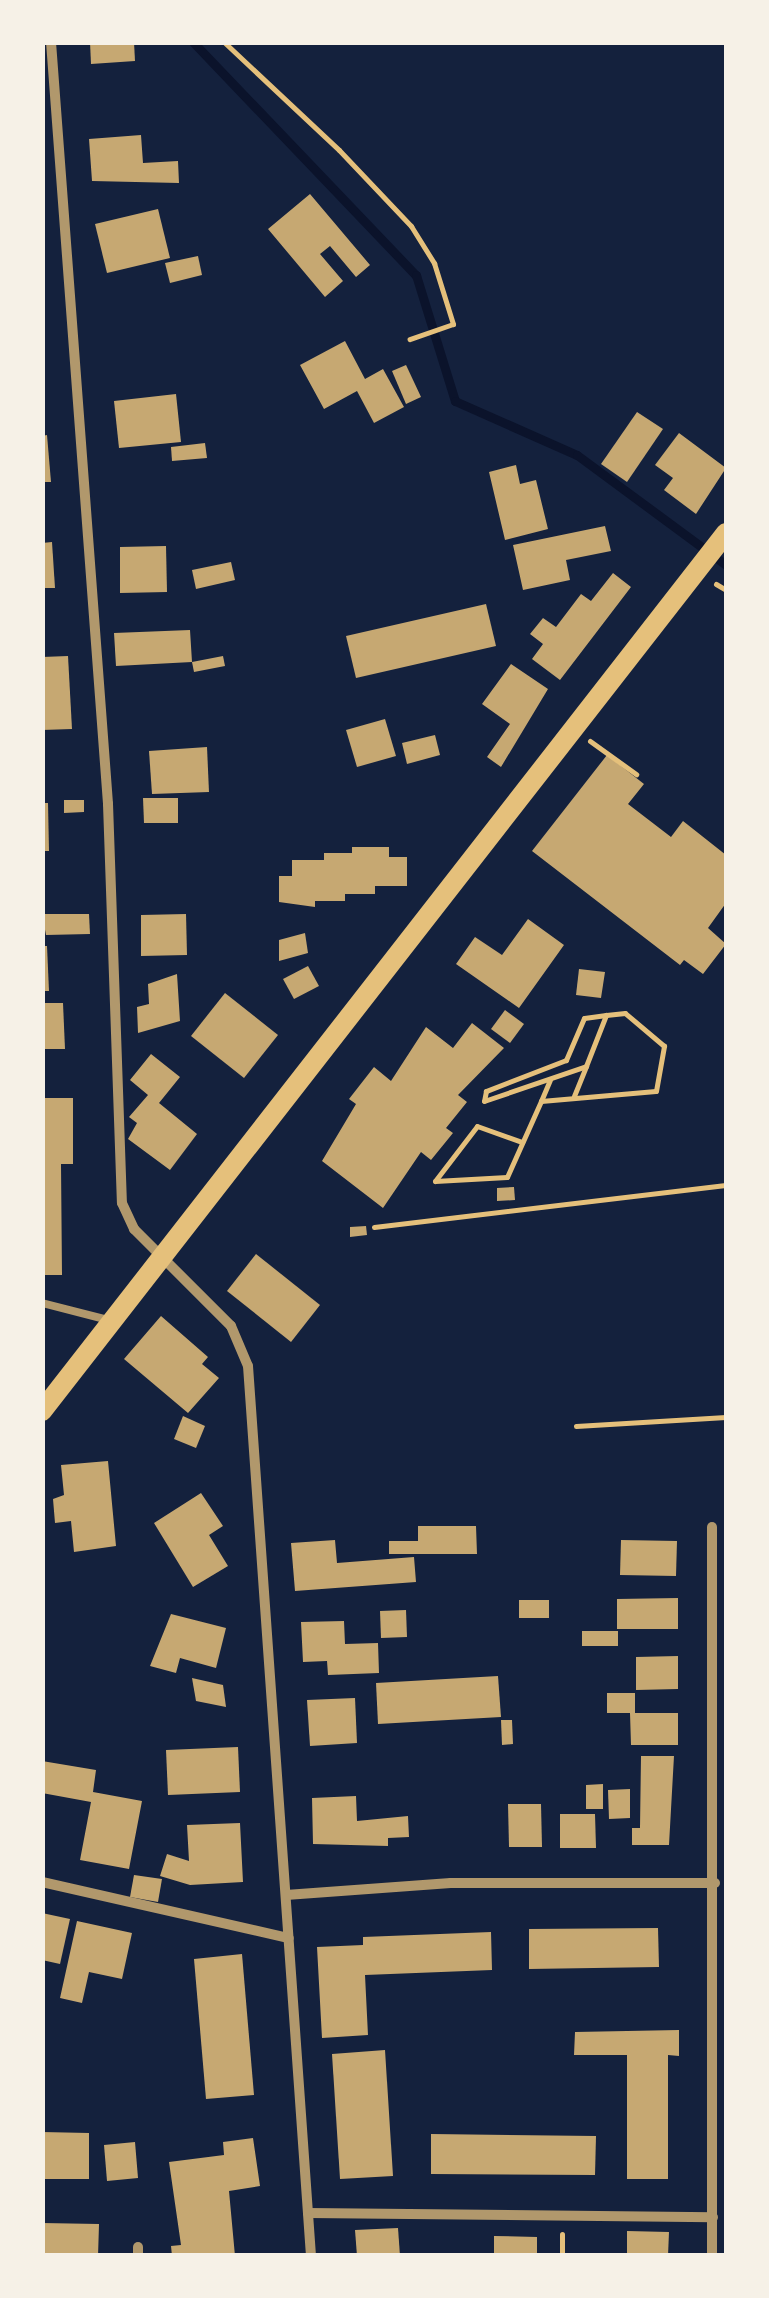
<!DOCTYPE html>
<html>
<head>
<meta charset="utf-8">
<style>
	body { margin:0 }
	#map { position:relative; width:769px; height:2298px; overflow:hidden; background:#14213d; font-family:"Fira Sans",sans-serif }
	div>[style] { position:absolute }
	.stream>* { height:9px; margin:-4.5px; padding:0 4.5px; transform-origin:4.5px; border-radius:4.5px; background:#0b132b }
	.building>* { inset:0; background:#c6a872 }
	.path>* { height:5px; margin:-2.5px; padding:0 2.5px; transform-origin:2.5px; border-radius:2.5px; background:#e5c07b }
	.service>* { height:8px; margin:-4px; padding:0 4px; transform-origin:4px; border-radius:4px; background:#b1986c }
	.minor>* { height:10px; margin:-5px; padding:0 5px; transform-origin:5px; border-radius:5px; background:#b1986c }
	.secondary>* { height:20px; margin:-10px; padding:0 10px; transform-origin:10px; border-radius:10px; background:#e5c07b }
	span { translate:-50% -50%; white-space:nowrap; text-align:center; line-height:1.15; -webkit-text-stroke:10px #f6f1e7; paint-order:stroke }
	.frame { position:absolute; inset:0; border:45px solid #f6f1e7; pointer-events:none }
</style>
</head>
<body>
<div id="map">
	<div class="stream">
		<i style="left:193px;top:42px;width:323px;rotate:46.3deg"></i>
		<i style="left:416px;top:275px;width:132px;rotate:72.8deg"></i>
		<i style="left:455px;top:401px;width:133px;rotate:23.9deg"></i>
		<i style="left:577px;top:455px;width:185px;rotate:36.4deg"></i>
	</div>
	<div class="building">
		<i style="clip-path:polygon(90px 42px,134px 42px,135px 61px,91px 64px)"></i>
		<i style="clip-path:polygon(141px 135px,143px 163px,178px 161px,179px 183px,92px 181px,89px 139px)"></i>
		<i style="clip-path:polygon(310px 194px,370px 265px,356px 277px,330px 246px,320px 254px,343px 281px,325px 297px,268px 229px)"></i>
		<i style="clip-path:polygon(158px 209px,170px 258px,107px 273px,95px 224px)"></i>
		<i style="clip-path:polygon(198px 256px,202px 275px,170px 283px,165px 263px)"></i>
		<i style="clip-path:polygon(345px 341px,365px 379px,383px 369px,404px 407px,374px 423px,357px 391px,324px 409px,300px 365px)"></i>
		<i style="clip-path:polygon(406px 365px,421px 397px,406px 404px,392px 371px)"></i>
		<i style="clip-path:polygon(176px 394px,181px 442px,119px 448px,114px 401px)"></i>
		<i style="clip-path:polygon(637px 412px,663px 429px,627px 482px,601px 464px)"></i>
		<i style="clip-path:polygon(679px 433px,726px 468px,696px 514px,664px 490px,673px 478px,655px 465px)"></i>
		<i style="clip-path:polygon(47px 435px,51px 482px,42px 482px,42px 436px)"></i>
		<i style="clip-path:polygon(205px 443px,207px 458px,172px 461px,171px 447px)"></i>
		<i style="clip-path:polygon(516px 465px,520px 484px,536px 480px,548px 529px,505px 540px,489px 472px)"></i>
		<i style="clip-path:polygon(605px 526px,611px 551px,566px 560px,570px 580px,523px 590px,513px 545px)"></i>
		<i style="clip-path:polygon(52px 542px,55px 588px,42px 588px,42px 543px)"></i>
		<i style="clip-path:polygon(166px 546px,167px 592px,120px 593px,120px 547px)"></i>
		<i style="clip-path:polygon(231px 562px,235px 580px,196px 589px,192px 570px)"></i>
		<i style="clip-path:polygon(613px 573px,631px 587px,560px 680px,532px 659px,543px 644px,530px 634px,543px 618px,556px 627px,581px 594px,591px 601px)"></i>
		<i style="clip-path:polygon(486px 604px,496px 646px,356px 678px,346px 636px)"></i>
		<i style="clip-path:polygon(190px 630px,192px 662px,116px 666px,114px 633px)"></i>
		<i style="clip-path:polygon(68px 656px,72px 729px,42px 730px,42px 657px)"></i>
		<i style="clip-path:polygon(223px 656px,225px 666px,194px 672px,192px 662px)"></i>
		<i style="clip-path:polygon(511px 664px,548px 689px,501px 767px,487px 757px,510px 724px,482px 704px)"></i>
		<i style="clip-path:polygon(385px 719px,396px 756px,357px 767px,346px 730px)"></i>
		<i style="clip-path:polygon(435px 735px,440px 755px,407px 764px,402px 743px)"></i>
		<i style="clip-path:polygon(207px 747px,209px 792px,152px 794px,149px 751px)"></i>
		<i style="clip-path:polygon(607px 755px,644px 784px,628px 804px,671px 837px,683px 821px,726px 855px,726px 903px,708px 928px,726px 944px,703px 974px,684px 960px,680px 965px,532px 851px)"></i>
		<i style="clip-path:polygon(143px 798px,178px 798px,178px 823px,144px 823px)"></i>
		<i style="clip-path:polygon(64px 800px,84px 800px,84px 812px,64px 813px)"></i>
		<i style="clip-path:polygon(42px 803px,48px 803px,49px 851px,42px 851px)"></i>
		<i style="clip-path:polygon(352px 847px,389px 847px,389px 857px,407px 857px,407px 886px,375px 886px,375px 894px,345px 894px,345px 901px,315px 901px,315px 907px,279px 902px,279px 876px,292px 876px,292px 860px,324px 860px,324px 853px,352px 853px)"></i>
		<i style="clip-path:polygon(42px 914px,89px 914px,90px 934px,46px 935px)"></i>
		<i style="clip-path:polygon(186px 914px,187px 955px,141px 956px,141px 915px)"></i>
		<i style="clip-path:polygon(528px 919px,564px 945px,519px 1008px,456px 964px,475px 937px,502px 955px)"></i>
		<i style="clip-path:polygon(305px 933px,308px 953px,279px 961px,279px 940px)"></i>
		<i style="clip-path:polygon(42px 946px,47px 946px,49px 991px,42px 991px)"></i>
		<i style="clip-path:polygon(308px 966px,319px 986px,294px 999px,283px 979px)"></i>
		<i style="clip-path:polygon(579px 969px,605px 972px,601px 998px,576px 995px)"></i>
		<i style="clip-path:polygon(177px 974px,180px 1021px,138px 1033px,137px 1007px,149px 1004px,148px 984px)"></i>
		<i style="clip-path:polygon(225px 993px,278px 1035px,244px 1078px,191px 1036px)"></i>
		<i style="clip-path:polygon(42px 1003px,63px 1003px,65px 1049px,42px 1049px)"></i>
		<i style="clip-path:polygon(505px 1010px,524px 1024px,510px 1043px,491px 1029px)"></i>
		<i style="clip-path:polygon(472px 1023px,504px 1048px,458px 1095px,467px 1102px,446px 1128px,453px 1133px,431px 1160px,421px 1152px,383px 1208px,322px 1161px,356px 1104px,349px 1099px,374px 1067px,391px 1081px,426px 1027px,453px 1048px)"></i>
		<i style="clip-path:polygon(151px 1054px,180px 1077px,159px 1103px,197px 1134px,170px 1170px,128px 1139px,137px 1123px,129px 1117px,148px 1095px,130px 1080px)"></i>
		<i style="clip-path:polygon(42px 1098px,73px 1098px,73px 1164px,61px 1164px,62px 1275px,42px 1275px)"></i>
		<i style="clip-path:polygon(514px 1187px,515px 1200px,497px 1201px,497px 1188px)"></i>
		<i style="clip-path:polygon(366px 1226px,367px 1235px,350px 1237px,350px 1227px)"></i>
		<i style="clip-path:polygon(256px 1254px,320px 1305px,291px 1342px,227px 1291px)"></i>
		<i style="clip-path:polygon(161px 1316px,208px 1357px,202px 1364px,219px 1378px,188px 1413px,124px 1359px)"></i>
		<i style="clip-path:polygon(183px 1416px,205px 1426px,196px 1448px,174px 1439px)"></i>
		<i style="clip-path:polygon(108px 1461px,116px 1546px,74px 1552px,71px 1521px,55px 1523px,53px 1499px,64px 1495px,61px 1465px)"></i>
		<i style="clip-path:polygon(201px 1493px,223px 1526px,209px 1535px,228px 1566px,193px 1587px,154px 1523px)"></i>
		<i style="clip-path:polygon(418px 1526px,476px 1526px,477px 1554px,389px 1554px,389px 1541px,418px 1541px)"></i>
		<i style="clip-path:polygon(335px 1540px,337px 1563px,414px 1557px,416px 1582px,295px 1591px,291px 1543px)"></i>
		<i style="clip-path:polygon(621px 1540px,677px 1541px,676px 1576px,620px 1575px)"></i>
		<i style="clip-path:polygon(678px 1598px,678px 1629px,617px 1629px,617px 1599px)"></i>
		<i style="clip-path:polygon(519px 1600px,549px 1600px,549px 1618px,519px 1618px)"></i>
		<i style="clip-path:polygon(406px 1610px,407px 1637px,381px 1638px,380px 1611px)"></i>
		<i style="clip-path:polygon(171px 1614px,226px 1628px,216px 1668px,180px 1658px,176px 1673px,150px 1666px)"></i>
		<i style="clip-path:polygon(344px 1621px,345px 1644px,378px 1643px,379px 1673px,328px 1675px,327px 1661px,303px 1662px,301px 1622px)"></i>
		<i style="clip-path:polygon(582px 1631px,618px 1631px,618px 1646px,582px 1646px)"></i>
		<i style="clip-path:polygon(678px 1656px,678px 1689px,636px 1690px,636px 1657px)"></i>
		<i style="clip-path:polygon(498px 1676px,501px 1717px,378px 1724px,376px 1683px)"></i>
		<i style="clip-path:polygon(192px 1678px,223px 1685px,226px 1707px,196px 1701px)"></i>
		<i style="clip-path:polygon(607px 1693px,635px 1693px,635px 1713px,678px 1713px,678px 1745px,631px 1745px,630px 1713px,607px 1713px)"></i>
		<i style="clip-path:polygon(355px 1698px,357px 1743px,310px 1746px,307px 1700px)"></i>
		<i style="clip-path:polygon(501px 1720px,512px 1720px,513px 1744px,502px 1745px)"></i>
		<i style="clip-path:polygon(238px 1747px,240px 1792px,168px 1795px,166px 1750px)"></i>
		<i style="clip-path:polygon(641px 1756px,674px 1756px,669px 1845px,632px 1845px,632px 1828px,640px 1828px)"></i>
		<i style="clip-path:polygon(42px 1761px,96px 1770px,93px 1792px,142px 1801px,129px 1869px,80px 1860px,91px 1802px,42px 1793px)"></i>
		<i style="clip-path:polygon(603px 1784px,603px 1809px,586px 1809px,586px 1785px)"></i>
		<i style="clip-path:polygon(630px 1789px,630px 1818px,609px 1819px,608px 1790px)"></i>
		<i style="clip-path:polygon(356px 1796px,357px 1821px,408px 1816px,409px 1837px,388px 1838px,388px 1846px,313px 1844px,312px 1798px)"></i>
		<i style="clip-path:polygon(508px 1804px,541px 1804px,542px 1847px,509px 1847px)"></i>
		<i style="clip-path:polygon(560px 1814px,595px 1814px,596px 1848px,560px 1848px)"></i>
		<i style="clip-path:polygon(240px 1823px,243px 1882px,190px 1885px,160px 1876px,167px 1854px,189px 1861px,187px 1825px)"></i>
		<i style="clip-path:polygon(134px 1875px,162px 1879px,158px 1902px,130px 1897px)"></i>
		<i style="clip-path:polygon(42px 1913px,70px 1919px,60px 1964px,42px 1960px)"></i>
		<i style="clip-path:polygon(77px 1921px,132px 1933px,122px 1979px,89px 1972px,82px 2003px,60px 1998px)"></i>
		<i style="clip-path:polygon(658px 1928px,659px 1967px,529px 1969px,529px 1929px)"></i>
		<i style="clip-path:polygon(491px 1932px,492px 1970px,365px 1975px,368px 2035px,322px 2038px,317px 1947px,363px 1945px,363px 1937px)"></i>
		<i style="clip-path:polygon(242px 1954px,254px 2095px,206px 2099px,194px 1959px)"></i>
		<i style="clip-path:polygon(679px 2030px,679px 2056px,668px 2055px,668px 2179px,627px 2179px,627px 2055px,574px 2055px,575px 2032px)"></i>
		<i style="clip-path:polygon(385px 2050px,393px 2176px,340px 2179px,332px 2054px)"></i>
		<i style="clip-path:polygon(42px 2132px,89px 2133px,89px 2179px,42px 2179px)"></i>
		<i style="clip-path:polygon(431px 2134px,596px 2136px,595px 2175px,431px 2174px)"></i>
		<i style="clip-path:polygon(253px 2138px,260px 2186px,229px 2191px,235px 2256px,172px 2256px,171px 2246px,181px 2245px,169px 2162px,224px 2155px,223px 2142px)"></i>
		<i style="clip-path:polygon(135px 2142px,138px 2178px,107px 2181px,104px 2145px)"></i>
		<i style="clip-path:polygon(42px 2223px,99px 2224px,98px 2256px,42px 2256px)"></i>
		<i style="clip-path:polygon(398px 2228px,400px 2256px,357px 2256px,355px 2230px)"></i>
		<i style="clip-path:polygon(627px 2231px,669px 2232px,668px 2256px,627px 2256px)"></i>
		<i style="clip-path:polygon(494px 2236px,537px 2237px,537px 2256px,494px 2256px)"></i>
	</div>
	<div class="path">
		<i style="left:224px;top:42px;width:158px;rotate:43.2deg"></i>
		<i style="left:339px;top:150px;width:105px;rotate:46.5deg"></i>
		<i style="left:411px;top:226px;width:44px;rotate:58.1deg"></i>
		<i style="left:434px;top:263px;width:64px;rotate:72.7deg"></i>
		<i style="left:453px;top:324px;width:46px;rotate:160.8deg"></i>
		<i style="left:716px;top:584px;width:12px;rotate:31deg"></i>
		<i style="left:590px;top:741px;width:57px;rotate:35.7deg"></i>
		<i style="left:574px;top:1096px;width:32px;rotate:-68deg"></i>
		<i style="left:541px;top:1101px;width:23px;rotate:-67deg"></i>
		<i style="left:435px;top:1181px;width:72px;rotate:-3.2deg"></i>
		<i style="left:507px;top:1177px;width:83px;rotate:-65.9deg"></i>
		<i style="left:541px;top:1101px;width:115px;rotate:-5deg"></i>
		<i style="left:656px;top:1091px;width:46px;rotate:-79.9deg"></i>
		<i style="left:664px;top:1046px;width:51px;rotate:-139.8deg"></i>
		<i style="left:625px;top:1013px;width:19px;rotate:174deg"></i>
		<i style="left:606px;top:1015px;width:22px;rotate:172deg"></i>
		<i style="left:584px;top:1018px;width:46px;rotate:113.2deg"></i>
		<i style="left:566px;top:1060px;width:86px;rotate:158.8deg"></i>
		<i style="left:486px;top:1091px;width:10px;rotate:101deg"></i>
		<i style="left:484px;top:1101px;width:108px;rotate:-18.9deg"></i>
		<i style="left:586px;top:1066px;width:55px;rotate:-68.6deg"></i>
		<i style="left:435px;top:1181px;width:69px;rotate:-52.6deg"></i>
		<i style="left:477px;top:1126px;width:48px;rotate:19.6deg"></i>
		<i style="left:374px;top:1227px;width:354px;rotate:-6.8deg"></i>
		<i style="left:576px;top:1426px;width:150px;rotate:-3.4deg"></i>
		<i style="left:562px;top:2256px;width:22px;rotate:-90deg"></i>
	</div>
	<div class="service">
		<i style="left:42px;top:1303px;width:68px;rotate:14.4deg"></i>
	</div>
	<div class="minor">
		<i style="left:51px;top:42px;width:764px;rotate:85.72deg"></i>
		<i style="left:108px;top:804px;width:399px;rotate:88deg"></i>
		<i style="left:122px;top:1203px;width:29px;rotate:65deg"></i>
		<i style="left:134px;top:1229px;width:137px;rotate:45deg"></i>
		<i style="left:231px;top:1326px;width:43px;rotate:67deg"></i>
		<i style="left:248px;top:1366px;width:892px;rotate:85.95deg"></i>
		<i style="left:712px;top:1527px;width:729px;rotate:90deg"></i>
		<i style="left:42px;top:1882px;width:253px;rotate:12.8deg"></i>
		<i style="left:286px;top:1895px;width:165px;rotate:-4.2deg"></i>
		<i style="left:451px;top:1883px;width:264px"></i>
		<i style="left:308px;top:2213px;width:405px;rotate:0.6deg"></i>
		<i style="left:138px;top:2247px;width:9px;rotate:90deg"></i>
	</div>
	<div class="secondary">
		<i style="left:42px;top:1411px;width:1113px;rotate:-52.08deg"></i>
	</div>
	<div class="frame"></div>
</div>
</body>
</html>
